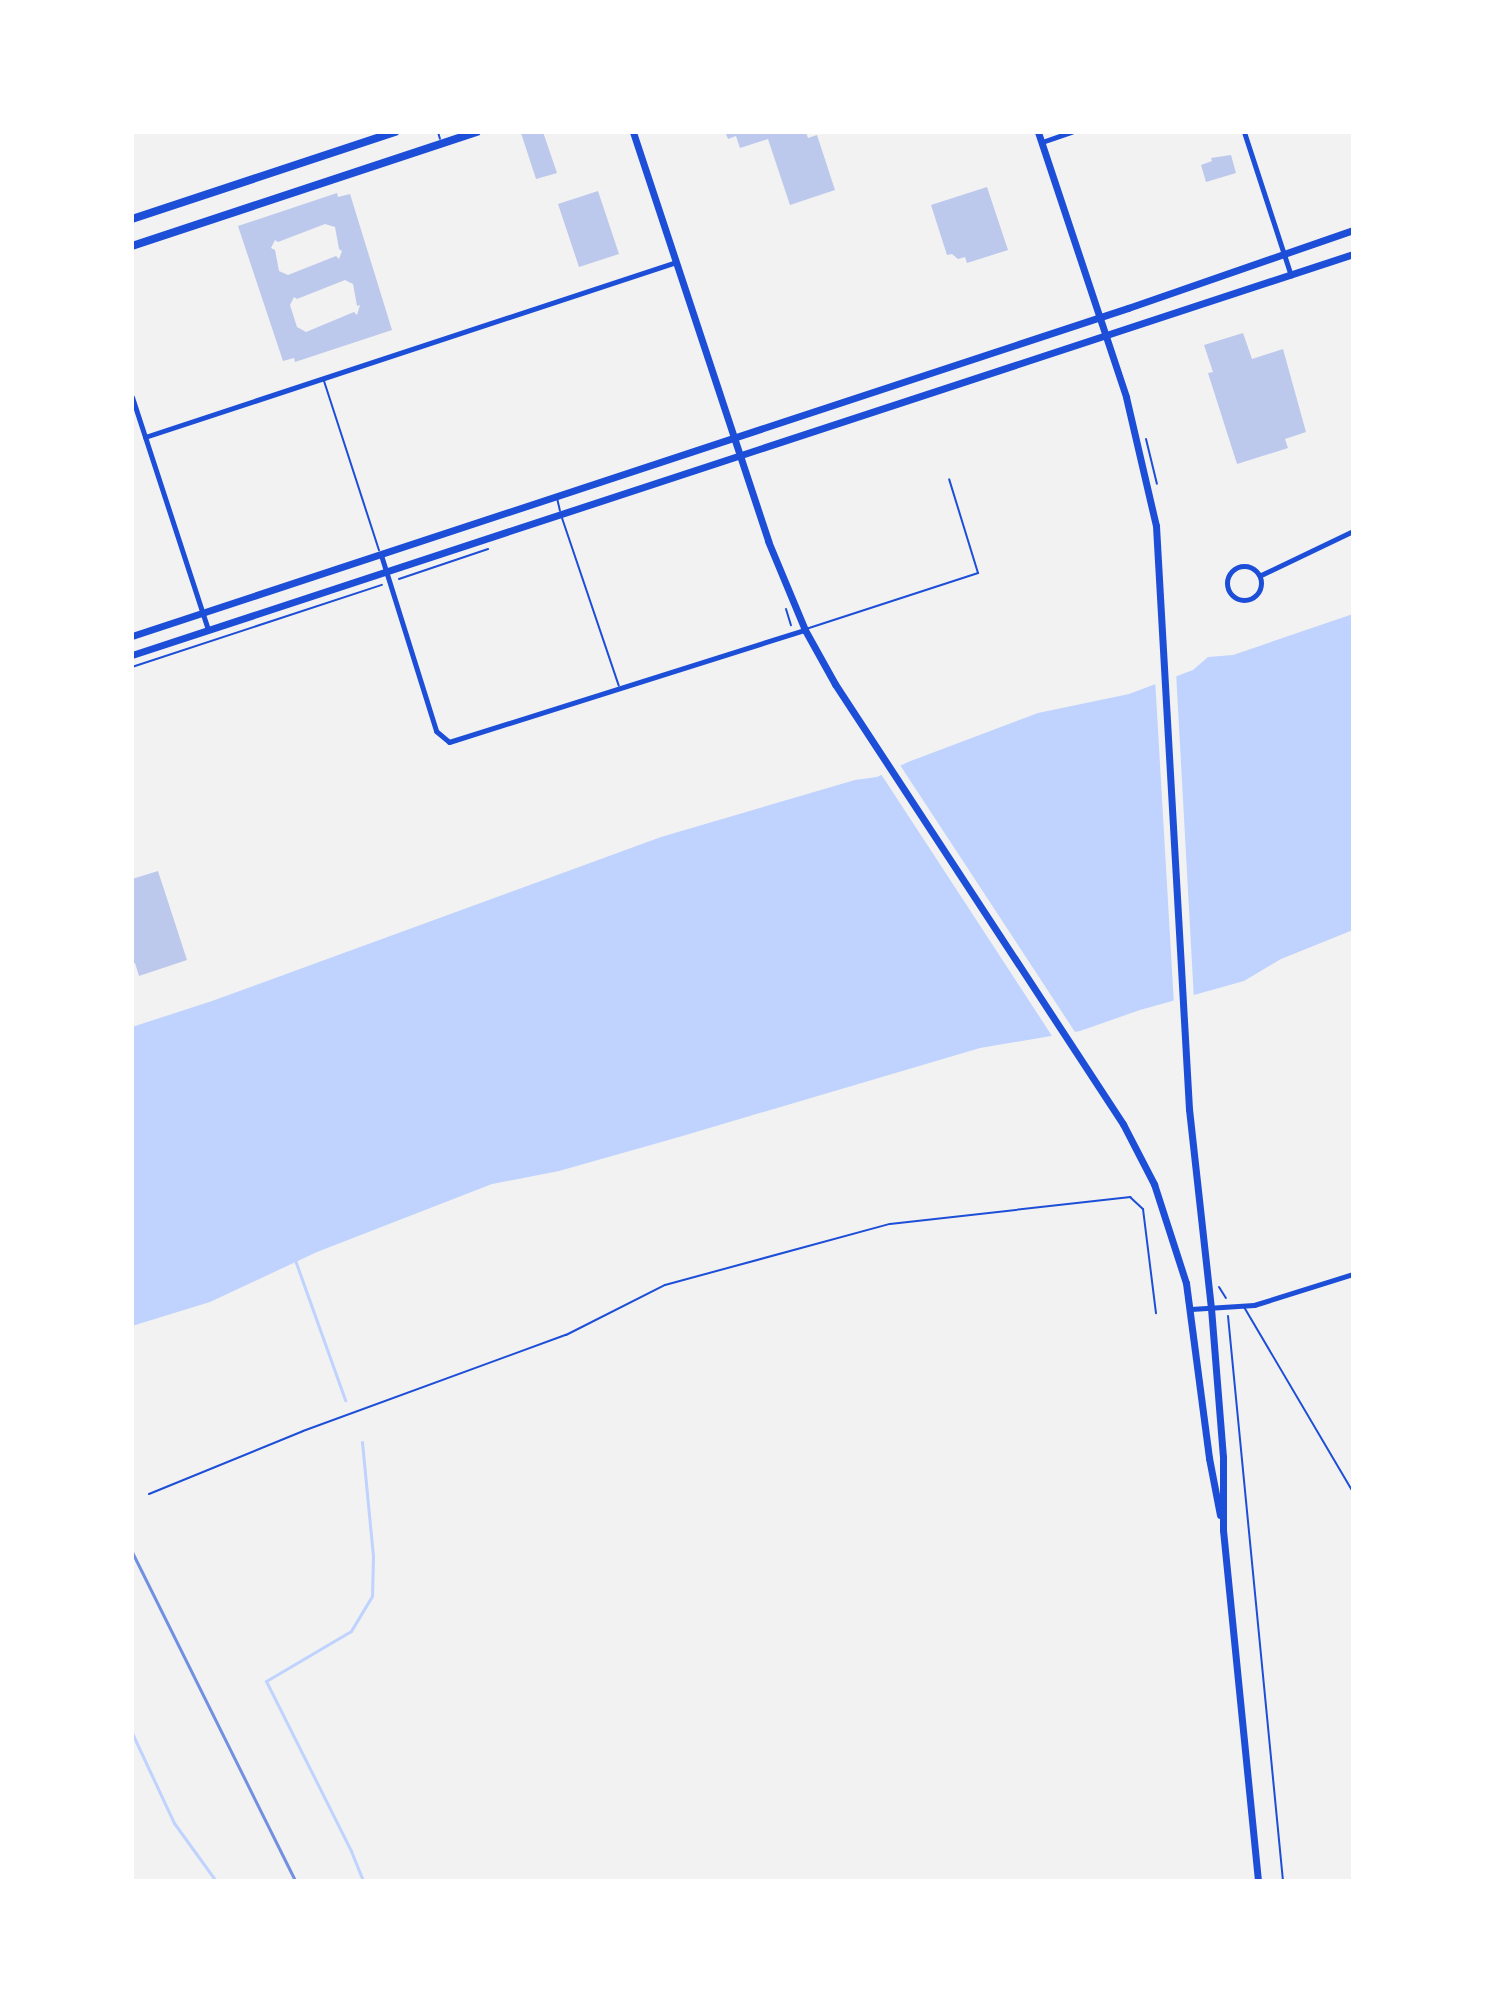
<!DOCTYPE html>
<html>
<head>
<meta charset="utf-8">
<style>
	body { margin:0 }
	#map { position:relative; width:1485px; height:2013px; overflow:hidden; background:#f2f2f2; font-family:Manrope,sans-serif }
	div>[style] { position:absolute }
	.water>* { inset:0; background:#bfd3fe }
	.pier>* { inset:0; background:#f2f2f2 }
	.stream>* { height:3px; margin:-1.5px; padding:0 1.5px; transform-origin:1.5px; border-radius:1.5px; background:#bfd3fe }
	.building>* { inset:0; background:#bdc9ec }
	.path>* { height:2px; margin:-1px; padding:0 1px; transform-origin:1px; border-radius:1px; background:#1d4ed8 }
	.service>* { height:2px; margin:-1px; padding:0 1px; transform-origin:1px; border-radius:1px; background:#1d4ed8 }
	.minor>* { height:5px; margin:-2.5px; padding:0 2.5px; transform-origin:2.5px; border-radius:2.5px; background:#1d4ed8 }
	.minor>.ring { margin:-2.5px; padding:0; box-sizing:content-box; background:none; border:5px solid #1d4ed8; border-radius:50% }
	.secondary>* { height:7px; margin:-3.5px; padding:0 3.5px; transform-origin:3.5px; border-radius:3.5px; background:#1d4ed8 }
	.primary>* { height:7px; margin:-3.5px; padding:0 3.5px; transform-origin:3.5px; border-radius:3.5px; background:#1d4ed8 }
	.trunk>* { height:8px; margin:-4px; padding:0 4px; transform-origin:4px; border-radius:4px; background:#1d4ed8 }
	.rail>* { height:3px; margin:-1.5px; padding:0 1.5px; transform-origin:1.5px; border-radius:1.5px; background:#7290e2 }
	span { translate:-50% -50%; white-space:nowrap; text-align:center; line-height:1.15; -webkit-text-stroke:6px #fff; paint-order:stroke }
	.frame { position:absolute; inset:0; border:134px solid #fff; pointer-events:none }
</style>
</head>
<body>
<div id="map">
	<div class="water">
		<i style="clip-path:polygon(1353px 614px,1353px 930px,1281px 959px,1244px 981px,1140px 1010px,1080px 1031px,980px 1048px,679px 1137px,559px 1171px,492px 1184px,317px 1252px,210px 1302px,132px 1326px,132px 1027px,212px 1001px,661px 837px,855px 780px,877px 777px,908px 762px,1038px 713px,1129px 694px,1193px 670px,1208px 657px,1233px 655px)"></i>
	</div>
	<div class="pier">
		<i style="clip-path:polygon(1176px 672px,1194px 1000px,1174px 1005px,1155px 678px)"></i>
		<i style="clip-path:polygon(898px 762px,1077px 1035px,1054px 1039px,879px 771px)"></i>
	</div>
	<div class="stream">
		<i style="left:295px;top:1260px;width:149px;rotate:70.3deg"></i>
		<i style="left:362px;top:1442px;width:115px;rotate:84.5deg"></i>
		<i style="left:373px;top:1556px;width:40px;rotate:91.4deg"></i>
		<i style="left:372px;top:1596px;width:41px;rotate:121deg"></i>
		<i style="left:351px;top:1631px;width:99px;rotate:149.5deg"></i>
		<i style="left:266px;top:1681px;width:190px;rotate:63.4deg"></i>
		<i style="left:351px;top:1851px;width:32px;rotate:68deg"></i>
		<i style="left:132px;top:1733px;width:99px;rotate:65deg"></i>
		<i style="left:174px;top:1823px;width:72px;rotate:54.1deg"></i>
	</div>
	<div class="building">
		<i style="clip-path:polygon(543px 132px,557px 173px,536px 179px,521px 133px)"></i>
		<i style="clip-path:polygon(733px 132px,806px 132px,808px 138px,817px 135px,835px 190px,790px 205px,768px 139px,740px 148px,736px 136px,728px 139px,726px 134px)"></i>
		<i style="clip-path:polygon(1231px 155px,1236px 173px,1206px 182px,1201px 165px,1212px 161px,1211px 158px)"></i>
		<i style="clip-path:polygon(987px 187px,1008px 250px,967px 263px,965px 257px,958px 259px,952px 254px,947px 255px,931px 205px)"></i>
		<i style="clip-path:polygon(598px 191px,619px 254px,579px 267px,558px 204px)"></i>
		<i style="clip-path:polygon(evenodd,337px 193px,338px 197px,350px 194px,392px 330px,295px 362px,294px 358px,283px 361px,238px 226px,337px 193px,325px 224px,335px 227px,339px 249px,342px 251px,339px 259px,336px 256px,288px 275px,279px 271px,275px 250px,271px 248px,275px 240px,278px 242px,325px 224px,337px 193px,345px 280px,353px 284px,357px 306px,360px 305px,357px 315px,354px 312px,306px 332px,297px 327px,290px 305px,294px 297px,297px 299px,345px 280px)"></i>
		<i style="clip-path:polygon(1243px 333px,1252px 359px,1283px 349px,1306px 432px,1285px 439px,1288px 448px,1237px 464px,1208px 373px,1213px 372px,1204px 345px)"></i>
		<i style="clip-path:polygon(158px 871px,187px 960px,139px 976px,135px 963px,132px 964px,132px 879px)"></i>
	</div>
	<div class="path">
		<i style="left:1146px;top:439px;width:46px;rotate:76.3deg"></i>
		<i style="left:399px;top:579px;width:94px;rotate:-18.6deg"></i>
		<i style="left:786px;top:609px;width:17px;rotate:73deg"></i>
		<i style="left:132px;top:667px;width:263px;rotate:-18.2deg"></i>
		<i style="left:1219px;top:1287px;width:13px;rotate:58deg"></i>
		<i style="left:1228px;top:1316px;width:568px;rotate:84.44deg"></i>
	</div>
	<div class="service">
		<i style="left:438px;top:132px;width:7px;rotate:74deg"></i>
		<i style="left:324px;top:381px;width:178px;rotate:72deg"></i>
		<i style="left:557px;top:498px;width:13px;rotate:77deg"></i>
		<i style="left:562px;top:518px;width:177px;rotate:71.3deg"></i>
		<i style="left:806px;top:629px;width:181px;rotate:-18deg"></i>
		<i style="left:978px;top:573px;width:98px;rotate:-107.1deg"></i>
		<i style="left:1244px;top:1307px;width:215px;rotate:59.5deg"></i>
		<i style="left:149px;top:1494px;width:166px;rotate:-22.2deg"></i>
		<i style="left:303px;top:1431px;width:280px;rotate:-20.1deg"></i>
		<i style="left:566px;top:1335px;width:111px;rotate:-26.8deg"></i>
		<i style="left:665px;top:1285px;width:233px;rotate:-15.2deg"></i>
		<i style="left:890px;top:1224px;width:242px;rotate:-6.4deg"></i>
		<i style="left:1130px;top:1197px;width:18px;rotate:43deg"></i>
		<i style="left:1143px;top:1209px;width:105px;rotate:82.9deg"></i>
	</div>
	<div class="minor">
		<i style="left:1244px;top:132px;width:151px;rotate:71.9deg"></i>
		<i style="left:1042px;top:142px;width:31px;rotate:-19deg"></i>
		<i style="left:132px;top:397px;width:245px;rotate:71.9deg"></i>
		<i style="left:145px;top:437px;width:559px;rotate:-18.24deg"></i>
		<i style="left:381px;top:555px;width:184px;rotate:72.6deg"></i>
		<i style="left:436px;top:731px;width:17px;rotate:40deg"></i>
		<i style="left:449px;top:742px;width:373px;rotate:-17.5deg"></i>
		<i class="ring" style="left:1227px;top:566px;width:29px;height:29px"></i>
		<i style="left:1261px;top:575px;width:102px;rotate:-25.6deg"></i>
		<i style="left:1191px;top:1309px;width:63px;rotate:-3.6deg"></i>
		<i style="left:1254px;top:1305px;width:104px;rotate:-17.4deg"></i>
	</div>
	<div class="secondary">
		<i style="left:132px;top:636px;width:1049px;rotate:-18.23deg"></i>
		<i style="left:1128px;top:308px;width:238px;rotate:-19.1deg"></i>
		<i style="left:132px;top:655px;width:1285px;rotate:-18.18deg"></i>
	</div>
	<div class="primary">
		<i style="left:633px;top:132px;width:431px;rotate:71.7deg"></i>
		<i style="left:768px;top:541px;width:96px;rotate:67.4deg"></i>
		<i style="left:805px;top:630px;width:62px;rotate:60.9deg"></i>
		<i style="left:835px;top:684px;width:526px;rotate:56.79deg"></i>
		<i style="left:1123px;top:1124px;width:68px;rotate:62.7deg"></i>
		<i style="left:1154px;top:1184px;width:104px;rotate:72.1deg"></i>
		<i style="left:1186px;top:1283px;width:177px;rotate:82.5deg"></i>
		<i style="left:1209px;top:1458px;width:58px;rotate:79.1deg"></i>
		<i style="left:1038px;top:132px;width:279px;rotate:71.6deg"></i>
		<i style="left:1126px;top:397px;width:132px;rotate:76.9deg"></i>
		<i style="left:1156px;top:526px;width:584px;rotate:86.76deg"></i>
		<i style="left:1189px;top:1109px;width:200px;rotate:83.7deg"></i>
		<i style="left:1211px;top:1308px;width:149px;rotate:85.4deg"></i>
		<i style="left:1223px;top:1457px;width:73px;rotate:90deg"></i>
		<i style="left:1223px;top:1530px;width:353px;rotate:84.3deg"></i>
	</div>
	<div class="trunk">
		<i style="left:132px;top:219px;width:277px;rotate:-18.3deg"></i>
		<i style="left:132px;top:246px;width:363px;rotate:-18.3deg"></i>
	</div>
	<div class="rail">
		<i style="left:132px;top:1552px;width:367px;rotate:63.6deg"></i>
	</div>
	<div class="frame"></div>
</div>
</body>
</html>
